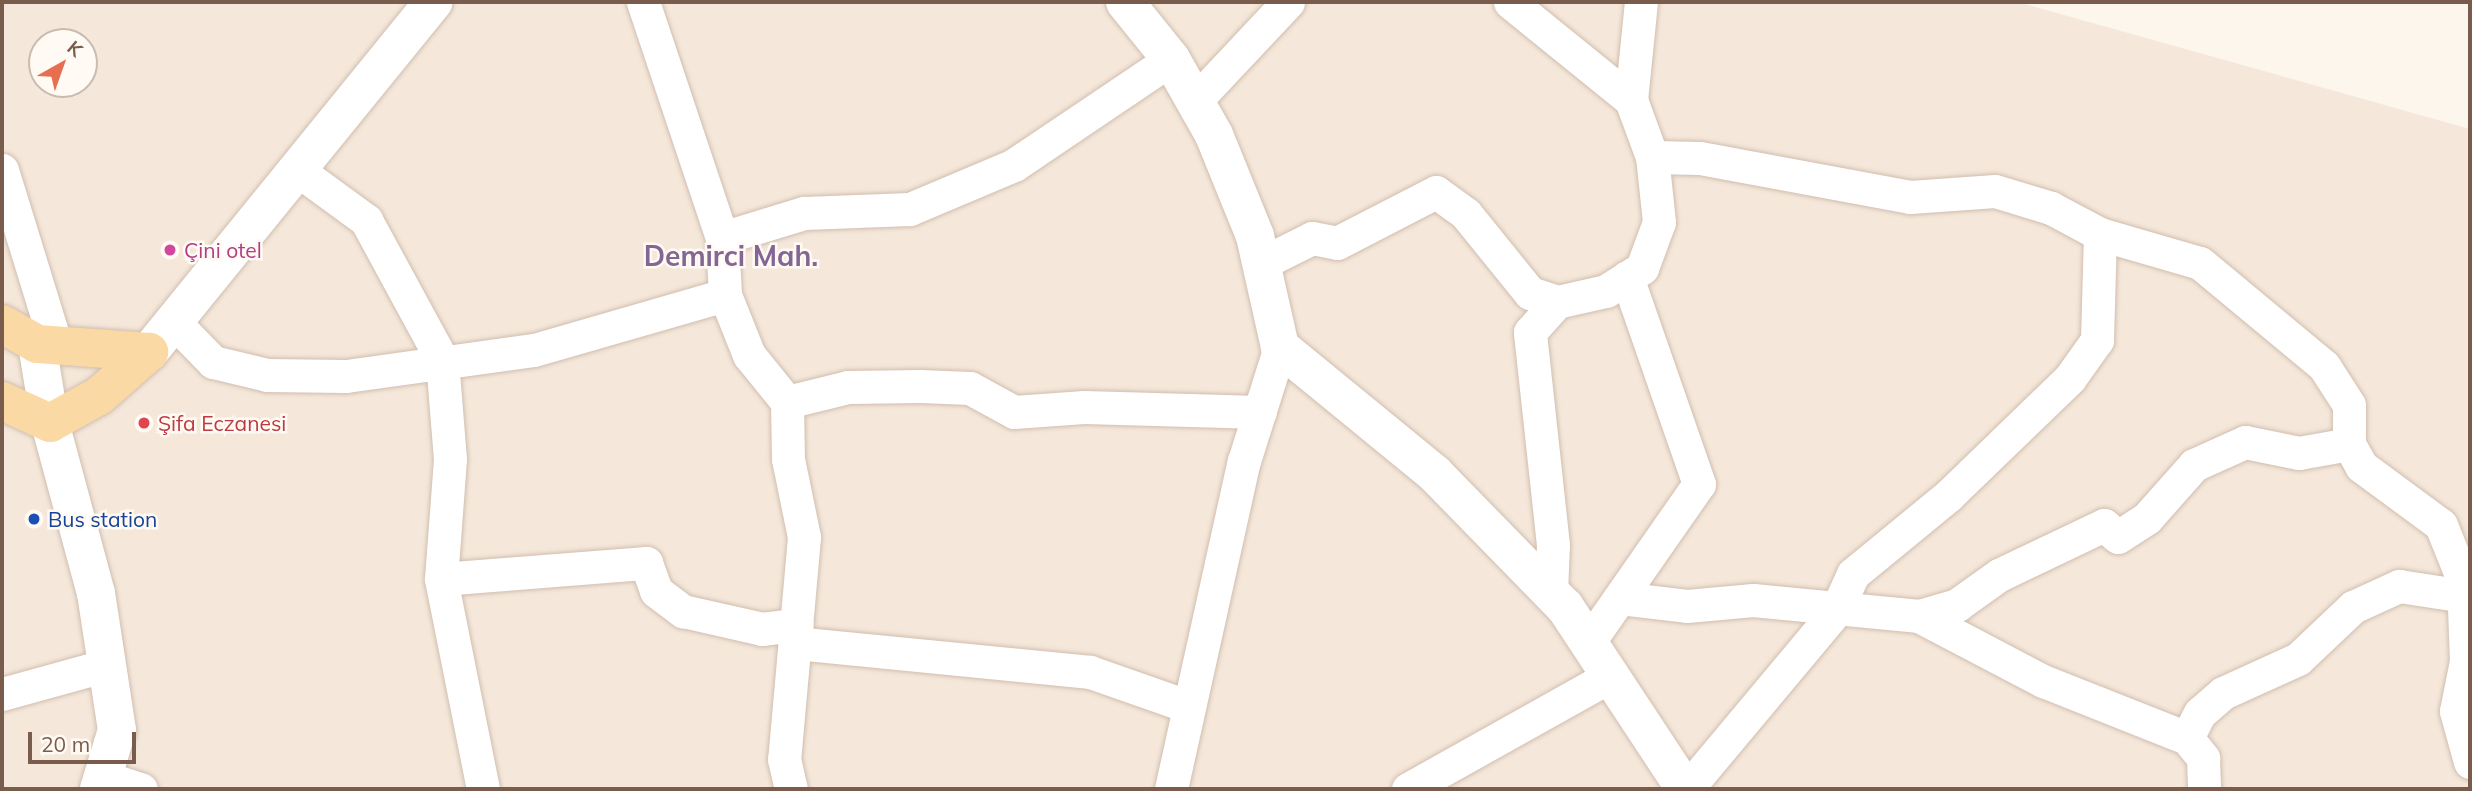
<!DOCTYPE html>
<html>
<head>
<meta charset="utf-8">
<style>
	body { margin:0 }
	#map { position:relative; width:2472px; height:791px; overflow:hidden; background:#fdf6ec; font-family:Mulish,sans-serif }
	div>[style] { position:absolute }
	.residential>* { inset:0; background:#f5e8da }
	.roads { filter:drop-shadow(0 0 2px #d1beb0) drop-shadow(0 0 2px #d1beb0) }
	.minor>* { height:33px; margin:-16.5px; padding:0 16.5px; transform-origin:16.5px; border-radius:16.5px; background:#fff }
	.tertiary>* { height:38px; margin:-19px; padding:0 19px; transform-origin:19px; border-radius:19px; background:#fff }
	.primary>* { height:38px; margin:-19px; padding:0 19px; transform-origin:19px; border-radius:19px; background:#fbd9a5 }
	.dots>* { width:19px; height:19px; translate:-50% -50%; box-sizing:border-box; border:4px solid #fffaf3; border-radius:50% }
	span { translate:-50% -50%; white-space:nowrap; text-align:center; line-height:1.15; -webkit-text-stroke:5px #fffaf3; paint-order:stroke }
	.hotel-label { font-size:21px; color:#b23c85 }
	.left { translate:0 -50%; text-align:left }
	.health-label { font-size:21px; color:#be3a42 }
	.transit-label { font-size:21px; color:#164399 }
	.district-label { font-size:28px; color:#846695; font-weight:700 }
	.frame { position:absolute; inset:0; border:4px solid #7a5c4d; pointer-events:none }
	.north { position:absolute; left:28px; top:28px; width:70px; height:70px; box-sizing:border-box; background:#fffaf3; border:2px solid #cabbb1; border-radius:50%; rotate:40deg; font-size:19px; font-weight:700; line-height:28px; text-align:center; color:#7a5c4d }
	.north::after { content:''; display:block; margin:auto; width:24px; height:32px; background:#e76f51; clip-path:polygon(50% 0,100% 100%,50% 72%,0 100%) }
	.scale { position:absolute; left:28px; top:732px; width:108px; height:32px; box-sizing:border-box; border:4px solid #7a5c4d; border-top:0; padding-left:9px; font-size:21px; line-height:24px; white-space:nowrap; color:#7a5c4d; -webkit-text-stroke:5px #fffaf3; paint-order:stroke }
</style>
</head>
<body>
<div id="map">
	<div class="residential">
		<i style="clip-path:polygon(evenodd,2px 2px,2018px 2px,2470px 129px,2470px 789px,2px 789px,2px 2px,42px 42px,84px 42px,84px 84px,42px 84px,42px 42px)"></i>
	</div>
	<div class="roads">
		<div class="minor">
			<i style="left:1510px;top:2px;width:156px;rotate:39deg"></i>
			<i style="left:1195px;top:101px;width:136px;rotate:-46.8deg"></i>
			<i style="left:1652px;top:157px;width:48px;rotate:1.2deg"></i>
			<i style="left:1700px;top:158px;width:214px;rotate:10.5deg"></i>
			<i style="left:1910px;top:197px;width:85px;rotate:-4deg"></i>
			<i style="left:1995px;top:191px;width:59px;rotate:16.9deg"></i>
			<i style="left:2051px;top:208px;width:55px;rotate:28deg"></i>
			<i style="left:2100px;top:234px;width:104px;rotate:16.2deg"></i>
			<i style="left:2200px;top:263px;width:161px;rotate:39.7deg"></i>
			<i style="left:2324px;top:366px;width:46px;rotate:57.3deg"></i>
			<i style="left:2349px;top:405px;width:39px;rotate:90deg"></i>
			<i style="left:2349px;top:444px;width:25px;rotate:61deg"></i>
			<i style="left:2361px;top:466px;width:99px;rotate:36.4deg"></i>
			<i style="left:2441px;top:525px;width:59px;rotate:68.2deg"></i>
			<i style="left:2463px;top:580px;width:81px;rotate:87.9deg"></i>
			<i style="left:2466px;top:661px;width:51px;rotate:101.3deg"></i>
			<i style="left:2456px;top:711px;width:53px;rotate:74.6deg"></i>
			<i style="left:296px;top:169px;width:87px;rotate:36.1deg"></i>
			<i style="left:366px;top:220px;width:159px;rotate:61.5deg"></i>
			<i style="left:442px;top:360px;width:99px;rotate:85.4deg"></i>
			<i style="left:450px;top:459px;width:120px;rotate:94.3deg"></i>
			<i style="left:441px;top:579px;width:214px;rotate:78.7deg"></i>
			<i style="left:2px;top:170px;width:183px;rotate:72.9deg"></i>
			<i style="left:722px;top:238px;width:86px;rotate:-17deg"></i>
			<i style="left:804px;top:213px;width:106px;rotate:-2.2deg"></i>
			<i style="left:910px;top:209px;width:113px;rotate:-22.9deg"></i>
			<i style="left:1014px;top:165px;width:189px;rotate:-34deg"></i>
			<i style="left:1262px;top:263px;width:56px;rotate:-26.6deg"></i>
			<i style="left:1312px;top:238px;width:25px;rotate:11deg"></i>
			<i style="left:1337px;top:243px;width:111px;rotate:-27.3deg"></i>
			<i style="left:1436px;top:192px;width:37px;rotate:36deg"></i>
			<i style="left:1466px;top:214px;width:102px;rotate:51deg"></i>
			<i style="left:1530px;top:293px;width:28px;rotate:18deg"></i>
			<i style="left:1557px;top:302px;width:50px;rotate:-12.7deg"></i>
			<i style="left:1606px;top:291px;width:43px;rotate:-32.6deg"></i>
			<i style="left:1642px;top:268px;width:49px;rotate:-69.7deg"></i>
			<i style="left:1659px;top:222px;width:65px;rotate:-96.1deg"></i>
			<i style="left:1652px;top:157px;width:61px;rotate:-110.2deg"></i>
			<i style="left:1631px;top:100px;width:99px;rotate:-84.2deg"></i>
			<i style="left:725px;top:295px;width:65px;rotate:68.2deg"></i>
			<i style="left:749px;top:355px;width:60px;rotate:51deg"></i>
			<i style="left:787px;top:402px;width:57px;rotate:89deg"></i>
			<i style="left:788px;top:459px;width:80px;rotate:78.4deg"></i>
			<i style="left:804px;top:537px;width:223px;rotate:95.1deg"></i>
			<i style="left:784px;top:759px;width:31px;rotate:77deg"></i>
			<i style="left:174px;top:322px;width:56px;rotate:45.7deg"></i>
			<i style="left:213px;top:362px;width:56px;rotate:13.5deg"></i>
			<i style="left:267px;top:375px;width:79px;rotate:0.7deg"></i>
			<i style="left:346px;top:376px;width:190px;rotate:-7.9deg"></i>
			<i style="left:534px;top:350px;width:199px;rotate:-16.1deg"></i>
			<i style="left:725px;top:295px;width:57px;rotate:-93deg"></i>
			<i style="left:722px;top:238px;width:249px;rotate:-108.5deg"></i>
			<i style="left:787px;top:402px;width:63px;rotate:-13.8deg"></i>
			<i style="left:848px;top:387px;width:72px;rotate:-0.8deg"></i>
			<i style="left:920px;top:386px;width:50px;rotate:2.3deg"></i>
			<i style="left:970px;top:388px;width:50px;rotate:28.6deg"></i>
			<i style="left:1014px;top:412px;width:70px;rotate:-4.1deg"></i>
			<i style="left:1084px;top:407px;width:176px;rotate:1.6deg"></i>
			<i style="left:441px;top:579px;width:206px;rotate:-4.5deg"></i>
			<i style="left:646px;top:563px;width:30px;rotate:70deg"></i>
			<i style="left:656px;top:591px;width:34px;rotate:37deg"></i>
			<i style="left:683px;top:611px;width:81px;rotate:12.8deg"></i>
			<i style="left:762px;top:629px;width:35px;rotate:-7deg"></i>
			<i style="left:1551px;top:592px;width:47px;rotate:-87.6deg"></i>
			<i style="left:1553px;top:545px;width:214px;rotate:-96.2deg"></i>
			<i style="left:1530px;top:332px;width:40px;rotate:-48deg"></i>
			<i style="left:1620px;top:598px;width:67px;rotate:6.8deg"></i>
			<i style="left:1687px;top:606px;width:66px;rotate:-5.2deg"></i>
			<i style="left:1753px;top:600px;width:167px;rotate:5.5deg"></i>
			<i style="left:1919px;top:616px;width:40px;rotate:-16deg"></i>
			<i style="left:1957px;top:605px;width:52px;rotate:-35.5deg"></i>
			<i style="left:1999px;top:575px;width:116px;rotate:-25.5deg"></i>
			<i style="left:2104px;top:525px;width:18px;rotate:41deg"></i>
			<i style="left:2118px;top:537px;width:35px;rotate:-33deg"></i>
			<i style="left:2147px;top:518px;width:71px;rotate:-48.4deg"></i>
			<i style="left:2194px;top:465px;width:56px;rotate:-24.3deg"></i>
			<i style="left:2245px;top:442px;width:55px;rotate:11.5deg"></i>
			<i style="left:2299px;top:453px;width:51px;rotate:-10.2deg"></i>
			<i style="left:1919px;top:616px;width:140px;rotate:27.7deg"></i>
			<i style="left:2043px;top:681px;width:155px;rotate:21.6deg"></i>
			<i style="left:2187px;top:738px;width:26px;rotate:51deg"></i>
			<i style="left:2203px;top:758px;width:31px;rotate:88deg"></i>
			<i style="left:795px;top:643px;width:296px;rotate:5.6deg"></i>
			<i style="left:1090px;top:672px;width:103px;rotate:19.3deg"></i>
			<i style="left:1588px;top:643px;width:194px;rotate:-55.1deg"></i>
			<i style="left:1699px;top:484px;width:219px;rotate:-109.2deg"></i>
			<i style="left:2px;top:694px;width:109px;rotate:-15.4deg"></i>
			<i style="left:2187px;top:738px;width:28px;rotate:-63deg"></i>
			<i style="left:2200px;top:713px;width:30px;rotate:-41deg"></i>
			<i style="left:2223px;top:693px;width:82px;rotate:-24.4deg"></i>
			<i style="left:2298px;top:659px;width:76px;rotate:-43.4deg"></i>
			<i style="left:2353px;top:607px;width:51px;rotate:-24.5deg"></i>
			<i style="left:2399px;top:586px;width:66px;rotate:8.7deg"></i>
			<i style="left:103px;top:777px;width:40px;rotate:18deg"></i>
			<i style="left:1171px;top:789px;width:336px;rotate:-77.5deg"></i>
			<i style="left:1244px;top:461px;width:120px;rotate:-72.5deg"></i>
			<i style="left:1408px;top:789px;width:231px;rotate:-29.2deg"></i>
			<i style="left:1687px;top:789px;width:232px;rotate:-50.1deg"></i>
			<i style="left:1836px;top:611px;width:41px;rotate:-65.3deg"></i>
			<i style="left:1853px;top:574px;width:123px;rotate:-39.4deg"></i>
			<i style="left:1948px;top:496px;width:170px;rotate:-44deg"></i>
			<i style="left:2070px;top:378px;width:47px;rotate:-54.6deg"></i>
			<i style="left:2097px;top:340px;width:106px;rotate:-88.4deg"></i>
		</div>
		<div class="tertiary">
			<i style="left:1125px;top:2px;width:73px;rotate:51.1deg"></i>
			<i style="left:1171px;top:59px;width:87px;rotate:60.5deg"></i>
			<i style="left:1214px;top:135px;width:109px;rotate:67.9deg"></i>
			<i style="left:1255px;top:236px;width:114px;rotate:77.3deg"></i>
			<i style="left:1280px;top:347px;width:200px;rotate:39.3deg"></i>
			<i style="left:1435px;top:474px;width:186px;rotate:45.7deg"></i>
			<i style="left:1565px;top:607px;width:218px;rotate:56.6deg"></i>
			<i style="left:37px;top:344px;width:80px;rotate:80.7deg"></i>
			<i style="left:50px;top:423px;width:176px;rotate:74.9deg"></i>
			<i style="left:96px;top:593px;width:139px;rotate:81.3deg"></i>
			<i style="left:117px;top:730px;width:62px;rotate:107deg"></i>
			<i style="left:149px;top:352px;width:451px;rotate:-50.9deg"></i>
		</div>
		<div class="primary">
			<i style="left:2px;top:324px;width:40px;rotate:29.7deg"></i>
			<i style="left:37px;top:344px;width:112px;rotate:4.1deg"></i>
			<i style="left:2px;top:401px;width:53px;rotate:24.6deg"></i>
			<i style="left:50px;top:423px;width:56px;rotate:-28.9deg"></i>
			<i style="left:99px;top:396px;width:67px;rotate:-41.3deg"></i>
		</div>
	</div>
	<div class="dots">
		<i style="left:170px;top:250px;background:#d1479c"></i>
		<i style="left:144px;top:423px;background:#e0444e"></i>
		<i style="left:34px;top:519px;background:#1a4fb4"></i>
	</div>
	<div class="hotel-label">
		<span class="left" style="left:184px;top:250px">Çini otel</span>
	</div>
	<div class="health-label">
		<span class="left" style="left:158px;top:423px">Şifa Eczanesi</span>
	</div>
	<div class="transit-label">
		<span class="left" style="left:48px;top:519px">Bus station</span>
	</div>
	<div class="district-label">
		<span style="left:731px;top:256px">Demirci Mah.</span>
	</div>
	<div class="frame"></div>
	<div class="north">K</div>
	<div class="scale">20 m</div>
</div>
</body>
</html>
